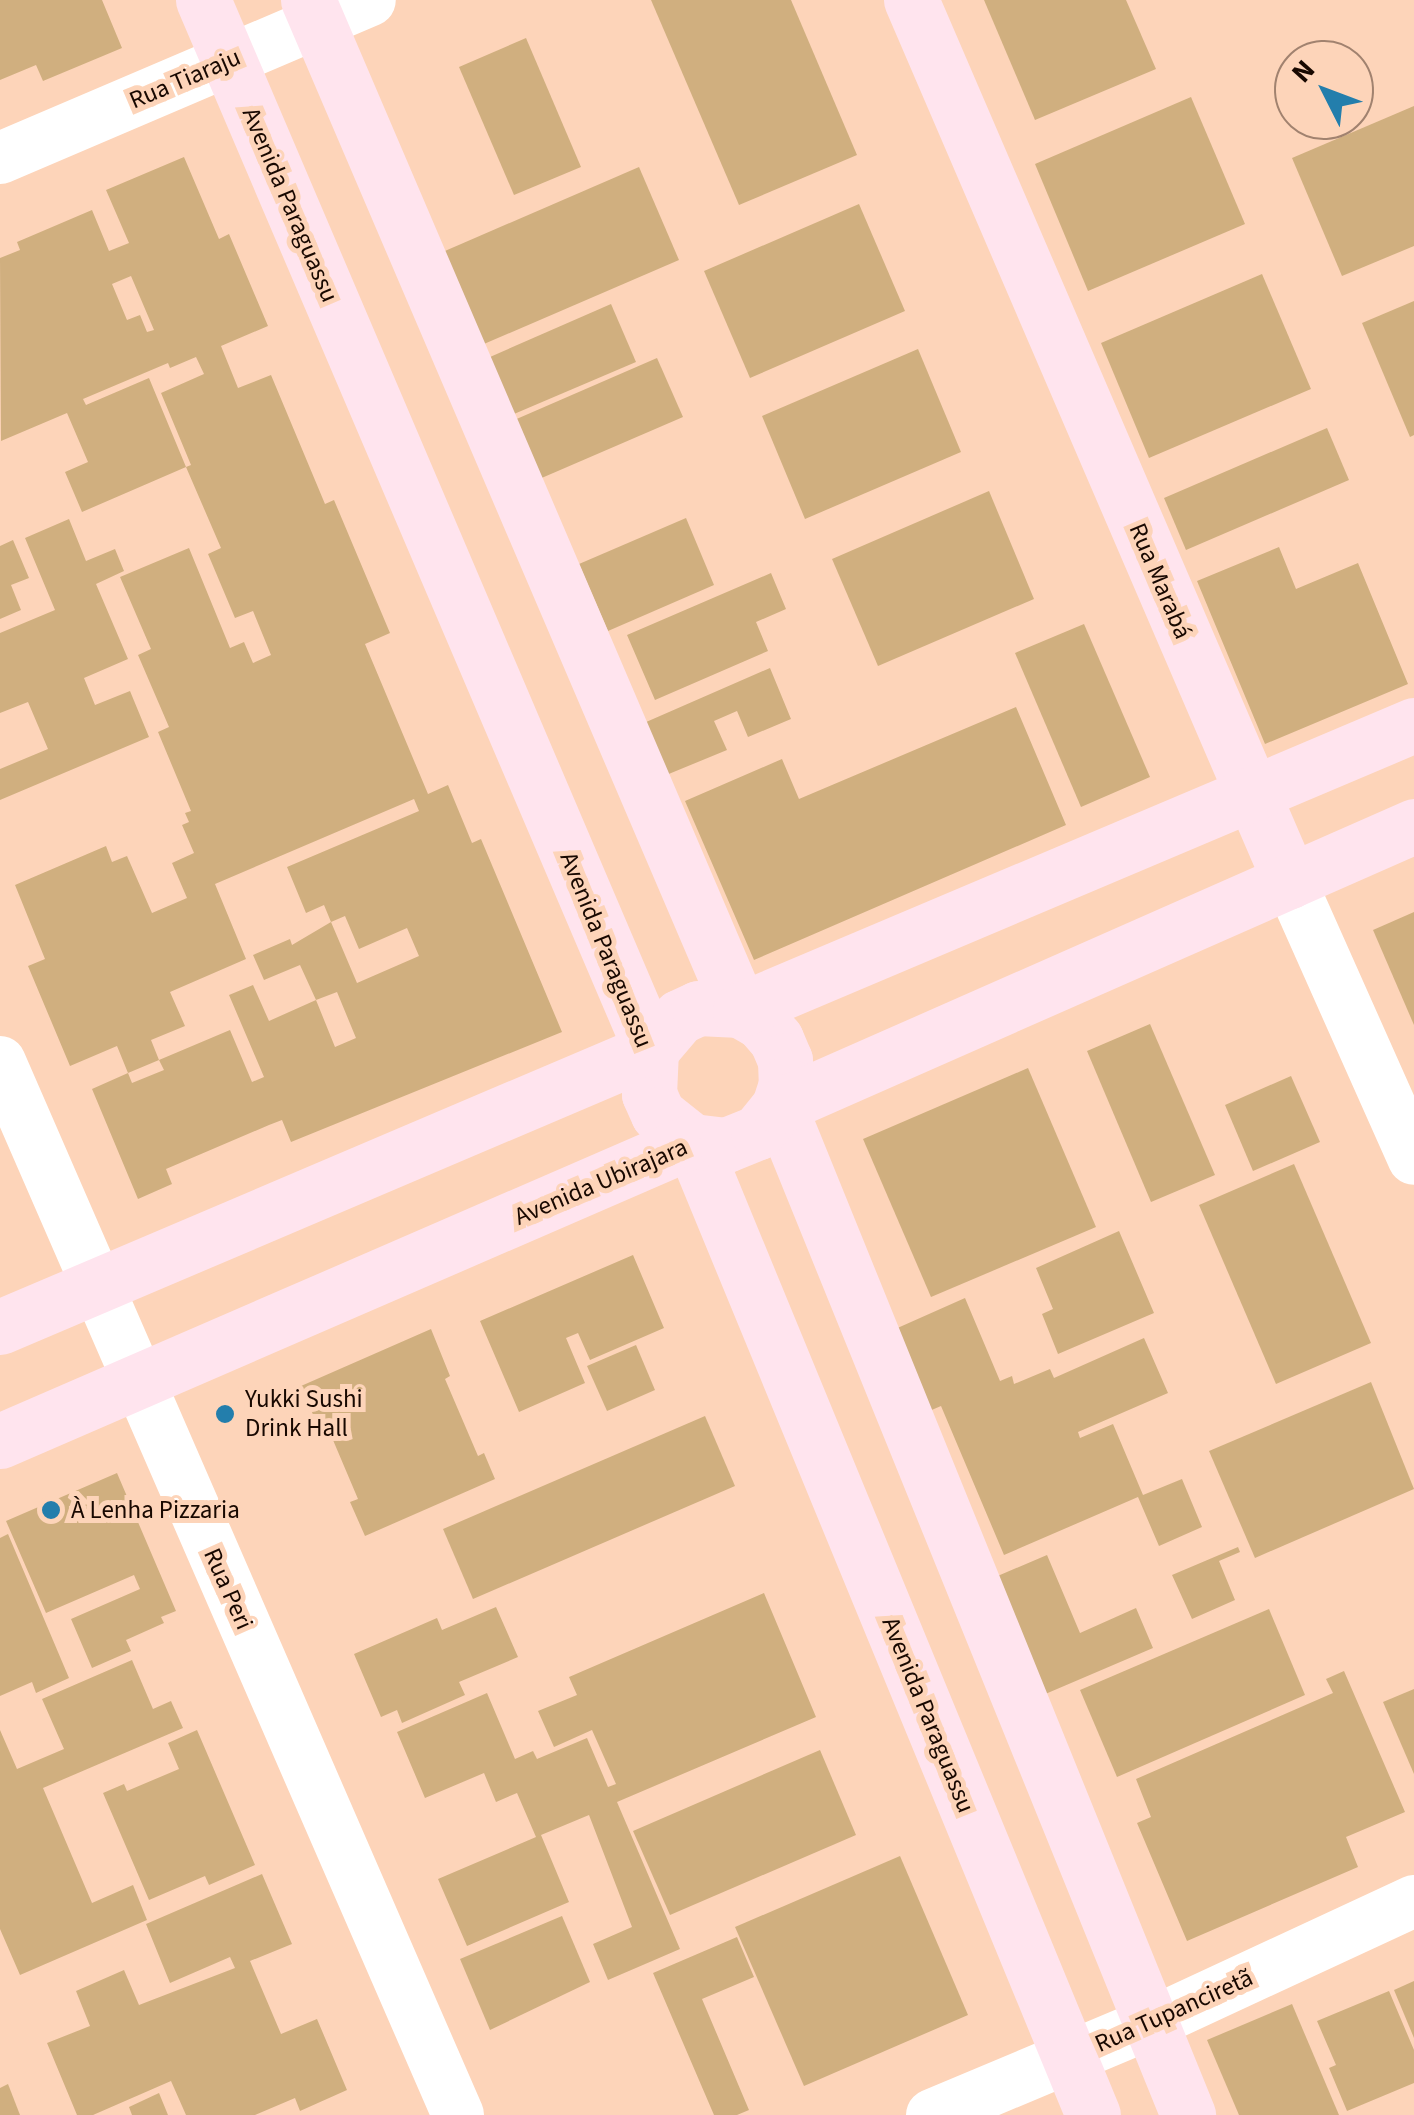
<!DOCTYPE html>
<html>
<head>
<meta charset="utf-8">
<style>
	body { margin:0 }
	#map { position:relative; width:1414px; height:2115px; overflow:hidden; background:#fdd4b9; font-family:"Source Sans 3",sans-serif }
	div>[style] { position:absolute }
	.building>* { inset:0; background:#d0af7f }
	.street>* { height:52px; margin:-26px; padding:0 26px; transform-origin:26px; border-radius:26px; background:#fff }
	.secondary>* { height:55px; margin:-27.5px; padding:0 27.5px; transform-origin:27.5px; border-radius:27.5px; background:#ffe4ee }
	.dots>* { width:28px; height:28px; translate:-50% -50%; box-sizing:border-box; border:5px solid #fdd4b9; border-radius:50% }
	span { translate:-50% -50%; white-space:nowrap; text-align:center; line-height:1.15; -webkit-text-stroke:10px #fdd4b9; paint-order:stroke }
	.street-label { font-size:25px; color:#180800 }
	.poi-label { font-size:25px; color:#180800 }
	.left { translate:0 -50%; text-align:left }
	.north { position:absolute; left:1274px; top:40px; width:100px; height:100px; box-sizing:border-box; background:#fdd4b9; border:2px solid #a1826f; border-radius:50%; rotate:312deg; font-size:28px; font-weight:700; line-height:40px; text-align:center; color:#180800 }
	.north::after { content:''; display:block; margin:auto; width:35px; height:45px; background:#237eac; clip-path:polygon(50% 0,100% 100%,50% 72%,0 100%) }
</style>
</head>
<body>
<div id="map">
	<div class="building">
		<i style="clip-path:polygon(0 0,102px 0,122px 48px,43px 81px,36px 65px,0 80px)"></i>
		<i style="clip-path:polygon(651px 0,791px 0,857px 155px,739px 205px)"></i>
		<i style="clip-path:polygon(984px 0,1126px 0,1156px 69px,1035px 120px)"></i>
		<i style="clip-path:polygon(526px 38px,581px 167px,514px 195px,459px 67px)"></i>
		<i style="clip-path:polygon(1191px 97px,1245px 224px,1088px 291px,1035px 164px)"></i>
		<i style="clip-path:polygon(1414px 106px,1414px 246px,1342px 276px,1292px 158px)"></i>
		<i style="clip-path:polygon(evenodd,184px 157px,219px 239px,229px 234px,268px 326px,221px 346px,238px 388px,271px 375px,325px 504px,334px 500px,390px 633px,365px 644px,428px 794px,448px 785px,472px 843px,481px 839px,562px 1032px,291px 1142px,282px 1120px,269px 1125px,166px 1169px,172px 1184px,138px 1199px,92px 1089px,128px 1073px,132px 1083px,164px 1070px,159px 1060px,230px 1030px,252px 1082px,264px 1077px,229px 995px,253px 985px,269px 1021px,316px 1000px,335px 1047px,356px 1038px,337px 992px,316px 1000px,300px 965px,264px 980px,253px 955px,290px 939px,292px 945px,331px 922px,324px 905px,306px 913px,287px 867px,419px 811px,414px 799px,215px 884px,246px 959px,170px 992px,185px 1026px,151px 1040px,159px 1060px,128px 1073px,117px 1046px,70px 1066px,28px 966px,45px 959px,15px 885px,106px 846px,112px 862px,127px 856px,152px 913px,187px 898px,172px 863px,194px 853px,182px 825px,189px 822px,185px 813px,191px 811px,158px 732px,169px 727px,138px 655px,151px 649px,120px 577px,189px 548px,230px 648px,244px 642px,253px 663px,271px 655px,253px 611px,235px 618px,208px 554px,221px 548px,186px 467px,82px 512px,65px 472px,88px 462px,67px 413px,1px 441px,0 258px,20px 250px,17px 242px,92px 210px,109px 251px,129px 243px,106px 190px,184px 157px,131px 276px,154px 330px,147px 332px,140px 315px,127px 320px,112px 284px,131px 276px,184px 157px,196px 357px,204px 374px,161px 393px,191px 465px,186px 467px,149px 378px,86px 405px,83px 399px,168px 363px,170px 368px,196px 357px,184px 157px,345px 916px,359px 949px,407px 928px,419px 956px,357px 983px,331px 922px,345px 916px)"></i>
		<i style="clip-path:polygon(639px 167px,679px 260px,477px 347px,438px 254px)"></i>
		<i style="clip-path:polygon(859px 204px,905px 311px,750px 378px,704px 271px)"></i>
		<i style="clip-path:polygon(1262px 274px,1311px 389px,1149px 458px,1101px 343px)"></i>
		<i style="clip-path:polygon(1414px 301px,1414px 435px,1410px 437px,1362px 323px)"></i>
		<i style="clip-path:polygon(611px 304px,636px 362px,514px 414px,490px 357px)"></i>
		<i style="clip-path:polygon(918px 349px,961px 452px,805px 519px,762px 416px)"></i>
		<i style="clip-path:polygon(657px 358px,683px 417px,537px 480px,512px 421px)"></i>
		<i style="clip-path:polygon(1327px 428px,1349px 480px,1186px 550px,1164px 498px)"></i>
		<i style="clip-path:polygon(989px 491px,1034px 599px,878px 666px,832px 559px)"></i>
		<i style="clip-path:polygon(686px 518px,714px 585px,608px 631px,579px 564px)"></i>
		<i style="clip-path:polygon(69px 519px,86px 561px,115px 549px,124px 571px,96px 584px,128px 659px,84px 678px,95px 705px,130px 691px,149px 737px,0 800px,0 769px,48px 749px,28px 702px,0 713px,0 633px,55px 610px,25px 538px)"></i>
		<i style="clip-path:polygon(13px 540px,29px 578px,11px 585px,21px 610px,0 619px,0 546px)"></i>
		<i style="clip-path:polygon(1279px 547px,1296px 589px,1358px 563px,1408px 684px,1265px 744px,1197px 581px)"></i>
		<i style="clip-path:polygon(771px 573px,786px 609px,756px 622px,768px 651px,655px 700px,627px 635px)"></i>
		<i style="clip-path:polygon(1084px 624px,1150px 777px,1081px 807px,1015px 653px)"></i>
		<i style="clip-path:polygon(770px 668px,791px 719px,748px 737px,737px 711px,714px 721px,727px 750px,659px 778px,637px 726px)"></i>
		<i style="clip-path:polygon(1016px 707px,1066px 825px,754px 960px,685px 801px,782px 759px,799px 799px)"></i>
		<i style="clip-path:polygon(1414px 912px,1414px 1025px,1373px 930px)"></i>
		<i style="clip-path:polygon(1150px 1024px,1215px 1175px,1151px 1202px,1087px 1051px)"></i>
		<i style="clip-path:polygon(1028px 1068px,1096px 1227px,931px 1297px,863px 1139px)"></i>
		<i style="clip-path:polygon(1291px 1076px,1320px 1142px,1253px 1171px,1225px 1105px)"></i>
		<i style="clip-path:polygon(1294px 1164px,1371px 1343px,1276px 1384px,1199px 1205px)"></i>
		<i style="clip-path:polygon(1119px 1231px,1154px 1313px,1058px 1354px,1042px 1314px,1053px 1309px,1036px 1268px)"></i>
		<i style="clip-path:polygon(633px 1255px,664px 1328px,590px 1360px,578px 1333px,566px 1338px,585px 1383px,519px 1412px,480px 1321px)"></i>
		<i style="clip-path:polygon(965px 1298px,1000px 1381px,1012px 1376px,1014px 1384px,1050px 1369px,1054px 1378px,1144px 1338px,1168px 1393px,1078px 1432px,1080px 1438px,1113px 1424px,1143px 1495px,1182px 1479px,1202px 1527px,1159px 1546px,1138px 1497px,1004px 1555px,941px 1406px,927px 1412px,893px 1330px)"></i>
		<i style="clip-path:polygon(431px 1329px,450px 1376px,445px 1379px,478px 1456px,484px 1453px,495px 1479px,365px 1536px,350px 1502px,358px 1499px,330px 1433px,322px 1436px,301px 1386px)"></i>
		<i style="clip-path:polygon(636px 1345px,655px 1390px,607px 1411px,587px 1366px)"></i>
		<i style="clip-path:polygon(1371px 1382px,1414px 1489px,1255px 1558px,1209px 1451px)"></i>
		<i style="clip-path:polygon(705px 1416px,735px 1486px,473px 1599px,443px 1529px)"></i>
		<i style="clip-path:polygon(117px 1473px,176px 1611px,161px 1617px,164px 1623px,126px 1640px,131px 1651px,92px 1668px,71px 1619px,140px 1589px,134px 1575px,46px 1613px,6px 1521px)"></i>
		<i style="clip-path:polygon(8px 1534px,69px 1678px,36px 1693px,32px 1682px,0 1696px,0 1538px)"></i>
		<i style="clip-path:polygon(1238px 1547px,1240px 1552px,1219px 1561px,1235px 1600px,1192px 1619px,1172px 1575px)"></i>
		<i style="clip-path:polygon(1047px 1555px,1080px 1633px,1136px 1608px,1153px 1648px,1043px 1695px,993px 1578px)"></i>
		<i style="clip-path:polygon(764px 1593px,816px 1717px,617px 1802px,680px 1949px,608px 1980px,593px 1944px,632px 1927px,589px 1815px,541px 1835px,569px 1902px,467px 1946px,438px 1879px,536px 1837px,517px 1793px,496px 1802px,484px 1773px,425px 1798px,397px 1732px,487px 1693px,515px 1759px,533px 1751px,537px 1759px,587px 1738px,608px 1787px,616px 1784px,592px 1730px,554px 1747px,538px 1711px,577px 1695px,569px 1677px)"></i>
		<i style="clip-path:polygon(496px 1607px,518px 1657px,459px 1682px,465px 1695px,402px 1723px,397px 1710px,381px 1717px,354px 1654px,437px 1618px,442px 1630px)"></i>
		<i style="clip-path:polygon(1269px 1609px,1305px 1695px,1117px 1777px,1080px 1690px)"></i>
		<i style="clip-path:polygon(132px 1660px,153px 1709px,171px 1701px,183px 1728px,43px 1788px,92px 1903px,133px 1885px,147px 1920px,20px 1975px,0 1929px,0 1730px,17px 1769px,64px 1749px,42px 1699px)"></i>
		<i style="clip-path:polygon(1344px 1671px,1405px 1812px,1346px 1837px,1358px 1867px,1187px 1941px,1137px 1823px,1151px 1817px,1136px 1779px,1333px 1693px,1326px 1679px)"></i>
		<i style="clip-path:polygon(1414px 1689px,1414px 1774px,1383px 1702px)"></i>
		<i style="clip-path:polygon(197px 1730px,255px 1865px,209px 1885px,205px 1876px,149px 1900px,103px 1793px,124px 1784px,127px 1791px,179px 1769px,168px 1743px)"></i>
		<i style="clip-path:polygon(820px 1750px,856px 1835px,670px 1915px,633px 1831px)"></i>
		<i style="clip-path:polygon(900px 1856px,968px 2015px,804px 2086px,735px 1927px)"></i>
		<i style="clip-path:polygon(262px 1874px,292px 1944px,250px 1961px,281px 2034px,317px 2019px,347px 2090px,300px 2111px,295px 2098px,255px 2115px,186px 2115px,171px 2081px,93px 2115px,77px 2115px,47px 2043px,90px 2026px,76px 1991px,124px 1970px,139px 2005px,235px 1968px,230px 1957px,170px 1983px,146px 1924px)"></i>
		<i style="clip-path:polygon(562px 1916px,590px 1982px,490px 2030px,460px 1959px)"></i>
		<i style="clip-path:polygon(737px 1937px,754px 1977px,702px 1999px,749px 2110px,737px 2115px,714px 2115px,653px 1973px)"></i>
		<i style="clip-path:polygon(1414px 1981px,1414px 2038px,1394px 1990px)"></i>
		<i style="clip-path:polygon(1389px 1991px,1414px 2050px,1414px 2083px,1347px 2111px,1329px 2068px,1336px 2065px,1317px 2021px)"></i>
		<i style="clip-path:polygon(1292px 2004px,1339px 2115px,1239px 2115px,1207px 2040px)"></i>
		<i style="clip-path:polygon(8px 2084px,20px 2115px,0 2115px,0 2088px)"></i>
		<i style="clip-path:polygon(159px 2093px,168px 2115px,132px 2115px,129px 2107px)"></i>
	</div>
	<div class="street">
		<i style="left:0;top:158px;width:402px;rotate:-23.1deg"></i>
		<i style="left:1290px;top:881px;width:304px;rotate:66deg"></i>
		<i style="left:0;top:1062px;width:1148px;rotate:66.49deg"></i>
		<i style="left:932px;top:2115px;width:235px;rotate:-22.8deg"></i>
		<i style="left:1149px;top:2024px;width:292px;rotate:-24.9deg"></i>
	</div>
	<div class="secondary">
		<i style="left:203px;top:0;width:1142px;rotate:66.89deg"></i>
		<i style="left:651px;top:1050px;width:44px;rotate:92.6deg"></i>
		<i style="left:649px;top:1094px;width:22px;rotate:66deg"></i>
		<i style="left:658px;top:1114px;width:43px;rotate:38.5deg"></i>
		<i style="left:692px;top:1141px;width:1053px;rotate:67.62deg"></i>
		<i style="left:308px;top:0;width:1099px;rotate:66.84deg"></i>
		<i style="left:740px;top:1010px;width:24px;rotate:30deg"></i>
		<i style="left:761px;top:1022px;width:23px;rotate:49deg"></i>
		<i style="left:776px;top:1039px;width:23px;rotate:67deg"></i>
		<i style="left:785px;top:1060px;width:24px;rotate:88deg"></i>
		<i style="left:786px;top:1084px;width:23px;rotate:108deg"></i>
		<i style="left:779px;top:1106px;width:1089px;rotate:67.93deg"></i>
		<i style="left:911px;top:0;width:959px;rotate:66.72deg"></i>
		<i style="left:0;top:1327px;width:707px;rotate:-23.05deg"></i>
		<i style="left:651px;top:1050px;width:43px;rotate:-49.7deg"></i>
		<i style="left:679px;top:1017px;width:21px;rotate:-25deg"></i>
		<i style="left:698px;top:1008px;width:42px;rotate:2.7deg"></i>
		<i style="left:740px;top:1010px;width:732px;rotate:-22.92deg"></i>
		<i style="left:0;top:1441px;width:754px;rotate:-23.44deg"></i>
		<i style="left:692px;top:1141px;width:34px;rotate:7deg"></i>
		<i style="left:726px;top:1145px;width:35px;rotate:-22deg"></i>
		<i style="left:758px;top:1132px;width:33px;rotate:-51deg"></i>
		<i style="left:779px;top:1106px;width:694px;rotate:-23.79deg"></i>
	</div>
	<div class="dots">
		<i style="left:225px;top:1414px;background:#237eac"></i>
		<i style="left:51px;top:1510px;background:#237eac"></i>
	</div>
	<div class="street-label">
		<span style="left:185px;top:79px;rotate:-23deg">Rua Tiaraju</span>
		<span style="left:290px;top:205px;rotate:67deg">Avenida Paraguassu</span>
		<span style="left:1160px;top:581px;rotate:67deg">Rua Marabá</span>
		<span style="left:606px;top:950px;rotate:68deg">Avenida Paraguassu</span>
		<span style="left:601px;top:1182px;rotate:-23deg">Avenida Ubirajara</span>
		<span style="left:228px;top:1589px;rotate:66deg">Rua Peri</span>
		<span style="left:928px;top:1715px;rotate:68deg">Avenida Paraguassu</span>
		<span style="left:1174px;top:2011px;rotate:-24deg">Rua Tupanciretã</span>
	</div>
	<div class="poi-label">
		<span class="left" style="left:245px;top:1414px">Yukki Sushi<br>Drink Hall</span>
		<span class="left" style="left:71px;top:1510px">À Lenha Pizzaria</span>
	</div>
	<div class="north">N</div>
</div>
</body>
</html>
